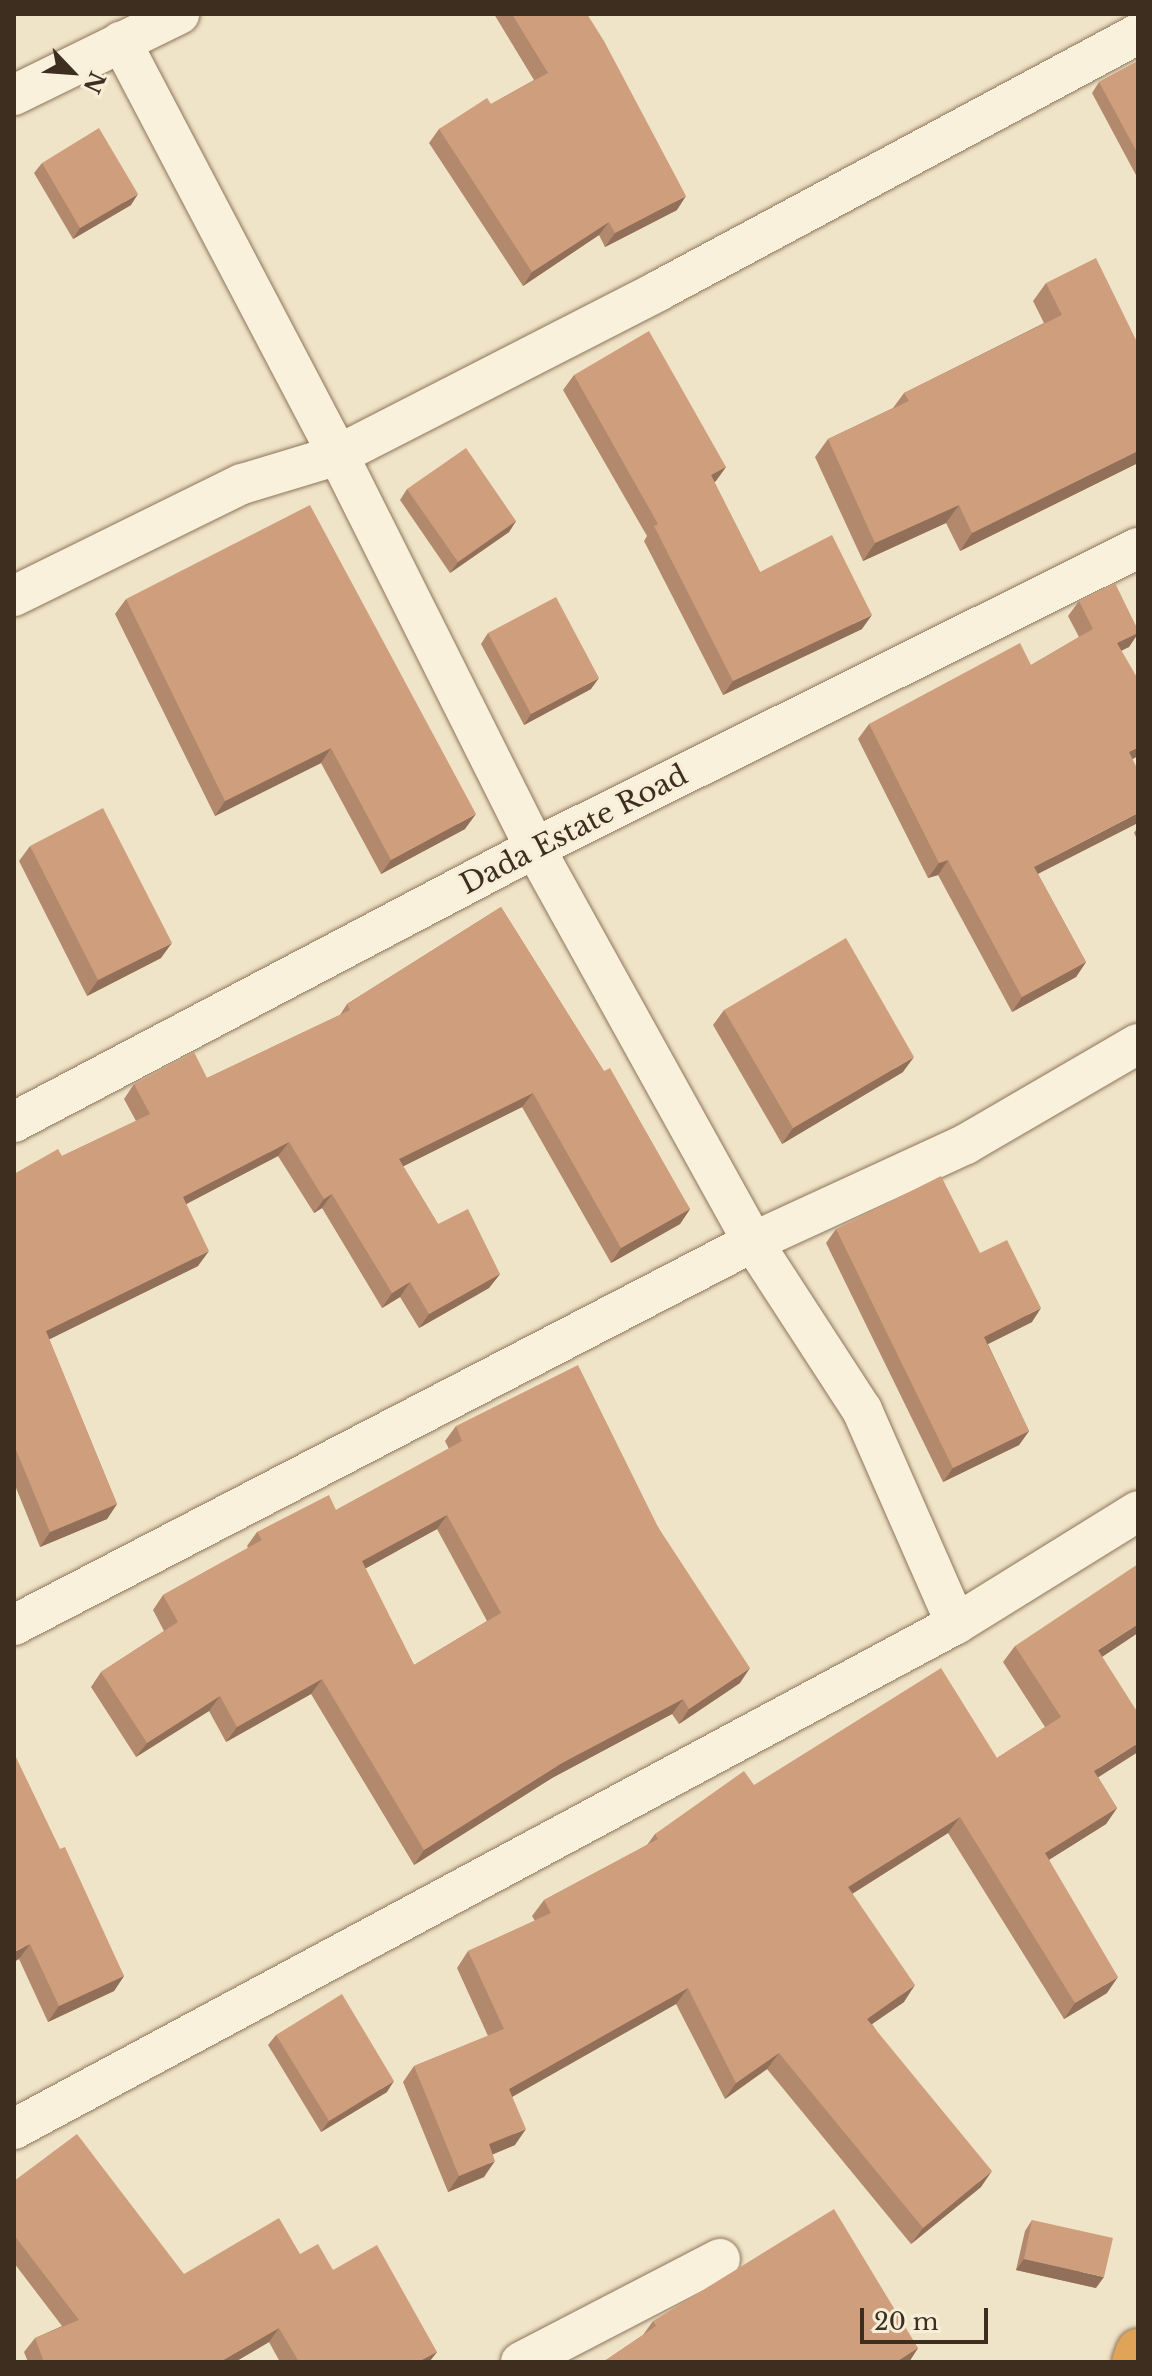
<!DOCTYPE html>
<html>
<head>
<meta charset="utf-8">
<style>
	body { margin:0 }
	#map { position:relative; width:1152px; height:2376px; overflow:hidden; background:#f0e4c8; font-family:"Libre Baskerville",serif }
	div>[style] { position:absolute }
	.roads { filter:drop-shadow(0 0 2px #8d765c) drop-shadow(0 0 2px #8d765c) }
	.street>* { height:40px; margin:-20px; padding:0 20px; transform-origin:20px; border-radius:20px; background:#faf1dc }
	.highway>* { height:44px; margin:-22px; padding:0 22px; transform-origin:22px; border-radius:22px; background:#e0a458 }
	.wall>* { inset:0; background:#b2896c }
	.shaded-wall>* { inset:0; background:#916f58 }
	.building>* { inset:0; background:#cf9f7d }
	span { translate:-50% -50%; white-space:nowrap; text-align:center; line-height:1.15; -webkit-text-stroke:6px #f7eed8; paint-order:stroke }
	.street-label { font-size:28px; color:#3d2e20 }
	.frame { position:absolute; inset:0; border:16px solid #3d2e20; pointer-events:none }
	.north { position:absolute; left:32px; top:32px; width:80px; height:80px; -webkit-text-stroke:6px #f7eed8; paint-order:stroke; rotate:115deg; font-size:22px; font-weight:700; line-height:32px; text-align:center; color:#3d2e20 }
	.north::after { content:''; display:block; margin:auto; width:28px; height:36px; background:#3d2e20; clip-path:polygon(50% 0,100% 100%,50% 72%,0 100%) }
	.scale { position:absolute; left:860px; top:2308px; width:128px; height:36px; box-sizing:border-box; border:4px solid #3d2e20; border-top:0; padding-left:10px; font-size:24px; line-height:28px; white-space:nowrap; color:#3d2e20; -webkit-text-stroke:6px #f7eed8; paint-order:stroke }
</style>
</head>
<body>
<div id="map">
	<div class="roads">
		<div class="street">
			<i style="left:14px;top:95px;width:184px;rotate:-26.1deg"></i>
			<i style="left:14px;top:596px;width:254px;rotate:-26.2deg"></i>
			<i style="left:242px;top:484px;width:100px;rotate:-16.8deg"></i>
			<i style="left:338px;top:455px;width:360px;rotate:-27.1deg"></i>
			<i style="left:658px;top:291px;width:544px;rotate:-28.17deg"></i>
			<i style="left:14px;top:1122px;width:589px;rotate:-27.74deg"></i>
			<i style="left:535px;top:848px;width:674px;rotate:-26.45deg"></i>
			<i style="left:956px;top:1624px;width:214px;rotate:-31.8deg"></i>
			<i style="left:14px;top:1625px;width:832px;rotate:-27.4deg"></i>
			<i style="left:753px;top:1242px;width:234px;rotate:-24.7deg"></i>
			<i style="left:966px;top:1144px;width:199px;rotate:-30.2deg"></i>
			<i style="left:14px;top:2129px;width:1069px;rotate:-28.2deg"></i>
			<i style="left:956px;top:1624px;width:234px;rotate:-113.7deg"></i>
			<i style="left:862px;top:1410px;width:200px;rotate:-123deg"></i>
			<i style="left:753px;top:1242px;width:450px;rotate:-119deg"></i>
			<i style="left:535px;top:848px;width:440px;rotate:-116.6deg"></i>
			<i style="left:338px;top:455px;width:467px;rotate:-117.7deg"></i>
			<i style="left:521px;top:2362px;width:224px;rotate:-27.4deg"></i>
		</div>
		<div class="highway">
			<i style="left:1134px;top:2362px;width:12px;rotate:-70deg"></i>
		</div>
	</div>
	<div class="wall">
		<i style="clip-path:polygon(494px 14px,587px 14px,677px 210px,605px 247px,599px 235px,523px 286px,429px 143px,439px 129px,491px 104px,534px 80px)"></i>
		<i style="clip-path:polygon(1138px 61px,1138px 177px,1137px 177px,1092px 93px,1099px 82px)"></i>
		<i style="clip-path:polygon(42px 163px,131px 205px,73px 239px,34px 173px)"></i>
		<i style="clip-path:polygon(1046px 283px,1138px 344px,1138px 463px,960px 551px,946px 523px,863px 561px,815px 457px,828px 439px,893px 408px,904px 393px,1044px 323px,1033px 301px)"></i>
		<i style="clip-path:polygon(574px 375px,726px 467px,714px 482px,760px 572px,862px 629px,723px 695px,644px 541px,647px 536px,563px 390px)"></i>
		<i style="clip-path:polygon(407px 489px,516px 521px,509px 532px,450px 573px,400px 500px)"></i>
		<i style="clip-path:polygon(126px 599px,465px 829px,381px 874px,321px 763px,215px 816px,115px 614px)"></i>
		<i style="clip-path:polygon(1079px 601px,1138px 630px,1138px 634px,1129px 647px,1121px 650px,1132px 759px,1038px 874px,1086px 962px,1076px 977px,1012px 1012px,938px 875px,928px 878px,858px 739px,869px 724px,1031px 665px,1079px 637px,1068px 616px)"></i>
		<i style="clip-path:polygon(488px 633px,591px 689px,524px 725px,481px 644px)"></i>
		<i style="clip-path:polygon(1138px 827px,1138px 841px,1134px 833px)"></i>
		<i style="clip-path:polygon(30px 846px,161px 958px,87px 996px,19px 861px)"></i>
		<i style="clip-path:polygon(501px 907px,690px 1209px,680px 1224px,611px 1263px,522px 1107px,403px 1166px,438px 1224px,500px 1274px,489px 1288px,419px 1328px,400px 1297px,382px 1308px,322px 1208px,314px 1213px,278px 1156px,186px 1204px,198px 1266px,49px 1339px,117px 1504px,107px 1519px,40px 1547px,14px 1483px,14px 1174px,62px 1156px,136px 1121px,124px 1099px,134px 1084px,207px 1078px,340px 1015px,347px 1004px)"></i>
		<i style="clip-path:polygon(724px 1010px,903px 1072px,782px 1144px,713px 1025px)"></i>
		<i style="clip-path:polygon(836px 1229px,980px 1253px,1032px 1322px,988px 1344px,1029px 1431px,1019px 1445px,943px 1482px,826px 1243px)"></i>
		<i style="clip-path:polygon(evenodd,456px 1426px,658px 1527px,740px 1683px,679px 1724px,672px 1714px,552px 1778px,414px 1865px,311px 1694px,226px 1742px,209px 1711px,136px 1757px,91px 1687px,101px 1672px,164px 1631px,153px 1610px,163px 1595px,248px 1548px,247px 1546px,257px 1532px,336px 1510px,449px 1449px,445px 1441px,456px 1426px,437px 1529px,487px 1621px,414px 1665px,365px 1568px,437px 1529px)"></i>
		<i style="clip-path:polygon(1015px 1646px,1102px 1656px,1098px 1777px,1117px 1808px,1106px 1824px,1049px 1860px,1107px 1993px,1064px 2019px,948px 1833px,852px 1894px,904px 2002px,872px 2024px,981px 2187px,911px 2244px,767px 2069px,725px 2099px,676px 2004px,512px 2096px,515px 2145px,493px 2154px,484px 2177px,448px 2192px,403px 2082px,414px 2066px,488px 2036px,457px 1968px,468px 1951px,535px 1921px,532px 1916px,544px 1900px,647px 1845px,655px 1834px,754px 1785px,997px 1758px,1045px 1727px,1003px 1662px)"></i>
		<i style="clip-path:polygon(60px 1849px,124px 1976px,114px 1991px,48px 2022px,19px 1959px)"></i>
		<i style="clip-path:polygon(276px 2035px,387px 2092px,321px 2132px,268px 2045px)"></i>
		<i style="clip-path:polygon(14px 2181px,184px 2274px,300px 2254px,333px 2270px,437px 2352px,429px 2362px,280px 2362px,269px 2342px,235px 2362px,28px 2362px,24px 2352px,35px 2338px,62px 2326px,14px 2263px)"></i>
		<i style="clip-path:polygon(1032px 2220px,1096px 2288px,1016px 2270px,1025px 2231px)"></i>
		<i style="clip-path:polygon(653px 2321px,918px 2348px,909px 2362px,603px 2362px,643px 2335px)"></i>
	</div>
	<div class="shaded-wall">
		<i style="clip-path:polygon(138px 194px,131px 205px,73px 239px,80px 228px)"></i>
		<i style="clip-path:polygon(686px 196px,677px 210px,605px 247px,615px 233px)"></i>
		<i style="clip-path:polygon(609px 222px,599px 235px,523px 286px,532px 272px)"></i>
		<i style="clip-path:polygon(1138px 451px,1138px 463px,960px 551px,972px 533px)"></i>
		<i style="clip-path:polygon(726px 467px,716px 481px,701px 490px,711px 475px)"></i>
		<i style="clip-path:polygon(959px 505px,946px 523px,863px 561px,875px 543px)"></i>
		<i style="clip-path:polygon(516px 521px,509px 532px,450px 573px,458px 562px)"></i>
		<i style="clip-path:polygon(872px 615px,862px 629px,723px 695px,733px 681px)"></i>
		<i style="clip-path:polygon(1138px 633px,1129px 647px,1107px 658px,1117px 643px)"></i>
		<i style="clip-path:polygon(599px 678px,591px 689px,524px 725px,531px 714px)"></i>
		<i style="clip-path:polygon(1138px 747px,1138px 756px,1119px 767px,1129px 752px)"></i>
		<i style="clip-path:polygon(331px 748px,321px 763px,215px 816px,225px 801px)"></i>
		<i style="clip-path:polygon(1138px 813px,1138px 823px,1024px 881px,1034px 867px)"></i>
		<i style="clip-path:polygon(476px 814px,465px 829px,381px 874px,391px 860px)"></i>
		<i style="clip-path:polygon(948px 860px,938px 875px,928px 878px,939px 863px)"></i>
		<i style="clip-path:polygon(172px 943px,161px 958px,87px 996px,98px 980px)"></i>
		<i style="clip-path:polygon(1086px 962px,1076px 977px,1012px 1012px,1022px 997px)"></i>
		<i style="clip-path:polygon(914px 1057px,903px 1072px,782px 1144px,793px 1128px)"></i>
		<i style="clip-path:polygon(533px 1093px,522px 1107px,388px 1174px,399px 1159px)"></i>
		<i style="clip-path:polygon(289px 1142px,278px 1156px,173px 1211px,183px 1197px)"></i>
		<i style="clip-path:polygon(332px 1194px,322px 1208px,314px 1213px,324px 1199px)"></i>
		<i style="clip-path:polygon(690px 1209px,680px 1224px,611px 1263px,621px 1248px)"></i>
		<i style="clip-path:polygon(209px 1251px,198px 1266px,36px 1346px,46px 1331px)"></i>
		<i style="clip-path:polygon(500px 1274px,489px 1288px,419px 1328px,429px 1314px)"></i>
		<i style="clip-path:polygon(410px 1282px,400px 1297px,382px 1308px,392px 1293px)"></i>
		<i style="clip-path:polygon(1041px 1308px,1032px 1322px,974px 1351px,984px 1337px)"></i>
		<i style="clip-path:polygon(1029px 1431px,1019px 1445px,943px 1482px,953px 1468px)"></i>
		<i style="clip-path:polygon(117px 1504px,107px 1519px,40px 1547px,50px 1532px)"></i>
		<i style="clip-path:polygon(447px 1515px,437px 1529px,352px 1576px,362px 1561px)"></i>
		<i style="clip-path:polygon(1138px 1624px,1138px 1633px,1087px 1667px,1098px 1650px)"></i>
		<i style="clip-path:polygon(750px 1668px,740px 1683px,679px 1724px,689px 1709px)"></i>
		<i style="clip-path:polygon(322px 1679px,311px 1694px,226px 1742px,237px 1727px)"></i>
		<i style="clip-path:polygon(220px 1696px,209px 1711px,136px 1757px,147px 1743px)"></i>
		<i style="clip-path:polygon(683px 1699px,672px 1714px,552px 1778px,414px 1865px,424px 1850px,562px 1763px)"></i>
		<i style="clip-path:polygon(1138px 1743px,1138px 1752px,1083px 1787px,1094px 1771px)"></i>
		<i style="clip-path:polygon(1117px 1808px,1106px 1824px,1034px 1869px,1045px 1853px)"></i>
		<i style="clip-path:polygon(960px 1817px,948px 1833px,836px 1904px,848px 1887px)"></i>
		<i style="clip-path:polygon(30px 1944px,19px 1959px,14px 1962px,14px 1952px)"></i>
		<i style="clip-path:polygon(124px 1976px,114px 1991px,48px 2022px,59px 2006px)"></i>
		<i style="clip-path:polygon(1118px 1977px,1107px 1993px,1064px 2019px,1075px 2003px)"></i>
		<i style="clip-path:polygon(915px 1985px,904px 2002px,856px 2035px,867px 2019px)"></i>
		<i style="clip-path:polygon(688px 1988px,676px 2004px,498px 2105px,509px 2089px)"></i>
		<i style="clip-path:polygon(779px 2053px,767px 2069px,725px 2099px,736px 2083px)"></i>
		<i style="clip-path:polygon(394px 2081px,387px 2092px,321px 2132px,329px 2121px)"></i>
		<i style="clip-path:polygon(526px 2129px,515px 2145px,477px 2161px,489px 2144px)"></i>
		<i style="clip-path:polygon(495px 2161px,484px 2177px,448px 2192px,459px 2176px)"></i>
		<i style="clip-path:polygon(992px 2171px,981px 2187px,911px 2244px,923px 2228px)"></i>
		<i style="clip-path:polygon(1024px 2259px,1104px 2277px,1096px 2288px,1016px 2270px)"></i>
		<i style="clip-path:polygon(279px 2328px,269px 2342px,235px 2362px,220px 2362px)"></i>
		<i style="clip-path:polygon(918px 2348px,909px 2362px,896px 2362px)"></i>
		<i style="clip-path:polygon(437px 2352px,429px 2362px,418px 2362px)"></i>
	</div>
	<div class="building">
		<i style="clip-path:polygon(512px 14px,587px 14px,604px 41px,686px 196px,615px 233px,609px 222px,532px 272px,439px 129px,487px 98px,491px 104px,548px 73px)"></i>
		<i style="clip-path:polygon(1138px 61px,1138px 154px,1099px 82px)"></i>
		<i style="clip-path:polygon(99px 128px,138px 194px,80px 228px,42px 163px)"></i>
		<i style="clip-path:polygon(1096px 258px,1138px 344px,1138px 451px,972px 533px,959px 505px,875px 543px,828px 439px,909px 401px,904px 393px,1062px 315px,1046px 283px)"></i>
		<i style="clip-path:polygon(649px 331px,726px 467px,711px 475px,760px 572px,832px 535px,872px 615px,733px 681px,654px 526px,658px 524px,574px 375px)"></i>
		<i style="clip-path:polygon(466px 448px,516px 521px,458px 562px,407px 489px)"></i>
		<i style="clip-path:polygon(310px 505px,476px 814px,391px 860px,331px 748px,225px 801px,126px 599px)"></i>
		<i style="clip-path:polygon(1115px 583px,1138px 630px,1138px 633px,1117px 643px,1138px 679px,1138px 747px,1129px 752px,1138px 770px,1138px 813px,1034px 867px,1086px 962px,1022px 997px,948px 860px,939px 863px,869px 724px,1020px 643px,1031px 665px,1093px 629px,1079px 601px)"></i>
		<i style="clip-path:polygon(556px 597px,599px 678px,531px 714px,488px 633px)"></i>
		<i style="clip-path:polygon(103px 808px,172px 943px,98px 980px,30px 846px)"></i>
		<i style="clip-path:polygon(501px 907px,604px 1071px,610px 1068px,690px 1209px,621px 1248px,533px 1093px,399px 1159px,438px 1224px,468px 1209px,500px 1274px,429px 1314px,410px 1282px,392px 1293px,332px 1194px,324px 1199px,289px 1142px,183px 1197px,209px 1251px,46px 1331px,117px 1504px,50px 1532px,14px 1445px,14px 1174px,58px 1149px,62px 1156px,150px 1114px,134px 1084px,194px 1052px,207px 1078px,350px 1010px,347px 1004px)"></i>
		<i style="clip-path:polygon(846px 938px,914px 1057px,793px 1128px,724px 1010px)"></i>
		<i style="clip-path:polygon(941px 1176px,980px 1253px,1007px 1240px,1041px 1308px,984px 1337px,1029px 1431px,953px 1468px,836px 1229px)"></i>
		<i style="clip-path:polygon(evenodd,578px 1365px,658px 1527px,750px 1668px,689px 1709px,683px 1699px,562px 1763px,424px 1850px,322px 1679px,237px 1727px,220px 1696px,147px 1743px,101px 1672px,178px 1622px,163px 1595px,262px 1540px,257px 1532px,329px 1495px,336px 1510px,462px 1441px,456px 1426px,578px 1365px,447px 1515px,501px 1613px,414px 1665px,362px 1561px,447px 1515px)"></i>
		<i style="clip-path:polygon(1138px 1564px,1138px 1624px,1098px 1650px,1138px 1713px,1138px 1743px,1094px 1771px,1117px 1808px,1045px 1853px,1118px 1977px,1075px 2003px,960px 1817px,848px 1887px,915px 1985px,867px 2019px,992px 2171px,923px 2228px,779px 2053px,736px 2083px,688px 1988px,509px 2089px,526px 2129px,489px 2144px,495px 2161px,459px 2176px,414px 2066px,504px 2029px,468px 1951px,551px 1913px,544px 1900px,658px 1839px,655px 1834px,744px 1771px,754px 1785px,941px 1668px,997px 1758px,1061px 1717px,1015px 1646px)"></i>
		<i style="clip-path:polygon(14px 1753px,60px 1849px,65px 1847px,124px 1976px,59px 2006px,30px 1944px,14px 1952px)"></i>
		<i style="clip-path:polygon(342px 1994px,394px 2081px,329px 2121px,276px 2035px)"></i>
		<i style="clip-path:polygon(77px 2134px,184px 2274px,279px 2218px,300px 2254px,318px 2244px,333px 2270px,377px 2245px,437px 2352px,418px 2362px,299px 2362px,279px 2328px,220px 2362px,44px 2362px,35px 2338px,79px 2320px,14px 2235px,14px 2181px)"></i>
		<i style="clip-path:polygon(834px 2209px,918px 2348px,896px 2362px,603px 2362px,656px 2326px,653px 2321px)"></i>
		<i style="clip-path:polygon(1032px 2220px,1113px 2238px,1104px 2277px,1024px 2259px)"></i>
	</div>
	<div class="street-label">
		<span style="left:574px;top:830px;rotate:-27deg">Dada Estate Road</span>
	</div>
	<div class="frame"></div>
	<div class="north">N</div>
	<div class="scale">20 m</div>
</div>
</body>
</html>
